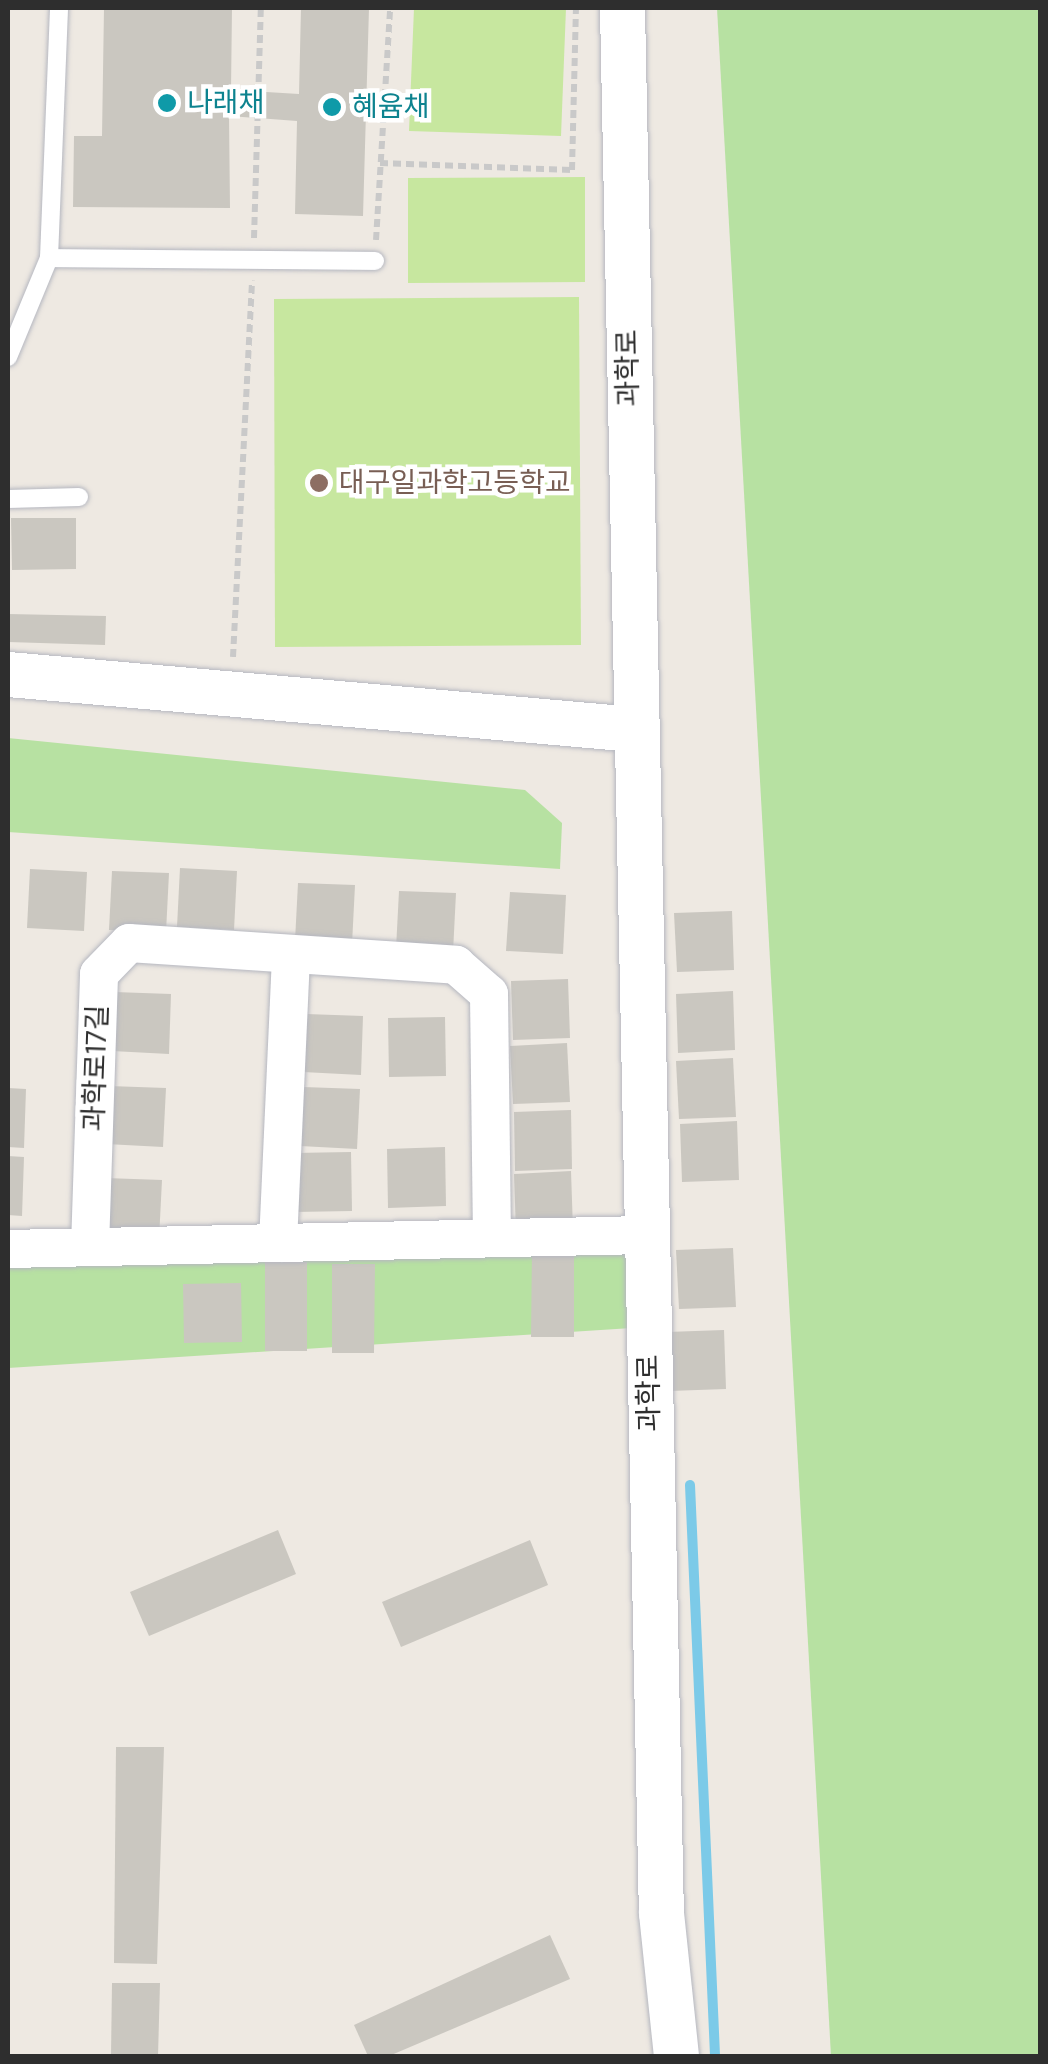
<!DOCTYPE html>
<html>
<head>
<meta charset="utf-8">
<style>
	body { margin:0 }
	#map { position:relative; width:1048px; height:2064px; overflow:hidden; background:#eee9e2; font-family:"DM Sans","Noto Sans KR",sans-serif }
	div>[style] { position:absolute }
	.green>* { inset:0; background:#b7e1a2 }
	.pitch>* { inset:0; background:#c7e79f }
	.stream>* { height:10px; margin:-5px; padding:0 5px; transform-origin:5px; border-radius:5px; background:#7ccae8 }
	.building>* { inset:0; background:#cac7c0 }
	.path>* { height:6px; margin-top:-3px; transform-origin:0; background:repeating-linear-gradient(90deg,#c9c9c9 0 8px,transparent 0 13px) }
	.roads { filter:drop-shadow(0 0 2px #b5b7c0) drop-shadow(0 0 2px #b5b7c0) }
	.service>* { height:18px; margin:-9px; padding:0 9px; transform-origin:9px; border-radius:9px; background:#fff }
	.minor>* { height:38px; margin:-19px; padding:0 19px; transform-origin:19px; border-radius:19px; background:#fff }
	.tertiary>* { height:45px; margin:-22.5px; padding:0 22.5px; transform-origin:22.5px; border-radius:22.5px; background:#fff }
	.dots>* { width:28px; height:28px; translate:-50% -50%; box-sizing:border-box; border:5px solid #fff; border-radius:50% }
	span { translate:-50% -50%; white-space:nowrap; text-align:center; line-height:1.15; -webkit-text-stroke:9px #fff; paint-order:stroke }
	.culture-label { font-size:28px; color:#0d838f }
	.left { translate:0 -50%; text-align:left }
	.street-label { font-size:28px; color:#2e2e2e }
	.education-label { font-size:28px; color:#785e54 }
	.frame { position:absolute; inset:0; border:10px solid #2e2e2e; pointer-events:none }
</style>
</head>
<body>
<div id="map">
	<div class="green">
		<i style="clip-path:polygon(717px 8px,1040px 8px,1040px 2056px,831px 2056px)"></i>
		<i style="clip-path:polygon(8px 738px,525px 790px,562px 823px,560px 869px,8px 832px)"></i>
		<i style="clip-path:polygon(645px 1235px,647px 1327px,8px 1368px,8px 1249px)"></i>
	</div>
	<div class="pitch">
		<i style="clip-path:polygon(414px 8px,566px 8px,561px 136px,409px 131px)"></i>
		<i style="clip-path:polygon(585px 177px,585px 282px,408px 283px,408px 178px)"></i>
		<i style="clip-path:polygon(579px 297px,581px 645px,275px 647px,274px 299px)"></i>
	</div>
	<div class="stream">
		<i style="left:690px;top:1485px;width:572px;rotate:87.49deg"></i>
	</div>
	<div class="building">
		<i style="clip-path:polygon(104px 8px,232px 8px,231px 90px,299px 94px,301px 8px,369px 8px,363px 216px,295px 214px,297px 121px,229px 116px,230px 208px,73px 207px,74px 136px,102px 136px)"></i>
		<i style="clip-path:polygon(11px 518px,76px 518px,76px 569px,12px 570px)"></i>
		<i style="clip-path:polygon(8px 614px,106px 616px,105px 645px,8px 642px)"></i>
		<i style="clip-path:polygon(180px 868px,237px 871px,234px 930px,177px 927px)"></i>
		<i style="clip-path:polygon(30px 869px,87px 872px,84px 931px,27px 928px)"></i>
		<i style="clip-path:polygon(112px 871px,169px 873px,166px 932px,109px 930px)"></i>
		<i style="clip-path:polygon(298px 883px,355px 885px,352px 944px,295px 941px)"></i>
		<i style="clip-path:polygon(399px 891px,456px 893px,453px 952px,396px 949px)"></i>
		<i style="clip-path:polygon(510px 892px,566px 895px,563px 954px,506px 951px)"></i>
		<i style="clip-path:polygon(732px 911px,734px 970px,677px 972px,674px 913px)"></i>
		<i style="clip-path:polygon(568px 979px,570px 1038px,513px 1040px,511px 981px)"></i>
		<i style="clip-path:polygon(733px 991px,735px 1050px,678px 1053px,676px 994px)"></i>
		<i style="clip-path:polygon(114px 992px,171px 994px,169px 1054px,112px 1051px)"></i>
		<i style="clip-path:polygon(306px 1014px,363px 1016px,361px 1075px,303px 1072px)"></i>
		<i style="clip-path:polygon(445px 1017px,446px 1076px,389px 1077px,388px 1018px)"></i>
		<i style="clip-path:polygon(567px 1043px,570px 1102px,513px 1104px,510px 1046px)"></i>
		<i style="clip-path:polygon(733px 1058px,736px 1117px,679px 1119px,676px 1061px)"></i>
		<i style="clip-path:polygon(109px 1086px,166px 1088px,163px 1147px,106px 1144px)"></i>
		<i style="clip-path:polygon(303px 1087px,360px 1089px,357px 1149px,300px 1146px)"></i>
		<i style="clip-path:polygon(8px 1088px,26px 1089px,24px 1148px,8px 1147px)"></i>
		<i style="clip-path:polygon(571px 1110px,572px 1169px,515px 1171px,514px 1112px)"></i>
		<i style="clip-path:polygon(737px 1121px,739px 1180px,682px 1182px,680px 1124px)"></i>
		<i style="clip-path:polygon(445px 1147px,446px 1206px,388px 1208px,387px 1149px)"></i>
		<i style="clip-path:polygon(351px 1152px,352px 1211px,294px 1212px,293px 1153px)"></i>
		<i style="clip-path:polygon(8px 1156px,24px 1157px,22px 1216px,8px 1215px)"></i>
		<i style="clip-path:polygon(571px 1171px,573px 1230px,516px 1232px,514px 1174px)"></i>
		<i style="clip-path:polygon(105px 1178px,162px 1180px,159px 1239px,102px 1236px)"></i>
		<i style="clip-path:polygon(532px 1248px,574px 1248px,574px 1337px,531px 1337px)"></i>
		<i style="clip-path:polygon(733px 1248px,736px 1307px,679px 1309px,676px 1250px)"></i>
		<i style="clip-path:polygon(265px 1262px,307px 1262px,307px 1351px,265px 1351px)"></i>
		<i style="clip-path:polygon(332px 1264px,375px 1264px,374px 1353px,332px 1353px)"></i>
		<i style="clip-path:polygon(241px 1283px,242px 1342px,184px 1343px,183px 1284px)"></i>
		<i style="clip-path:polygon(724px 1330px,726px 1389px,669px 1391px,667px 1332px)"></i>
		<i style="clip-path:polygon(278px 1530px,296px 1574px,149px 1636px,130px 1592px)"></i>
		<i style="clip-path:polygon(530px 1540px,548px 1585px,401px 1647px,382px 1602px)"></i>
		<i style="clip-path:polygon(116px 1747px,164px 1747px,157px 1964px,114px 1963px)"></i>
		<i style="clip-path:polygon(550px 1935px,570px 1979px,389px 2056px,368px 2056px,354px 2025px)"></i>
		<i style="clip-path:polygon(112px 1983px,160px 1983px,158px 2056px,111px 2056px)"></i>
	</div>
	<div class="path">
		<i style="left:380px;top:163px;width:192px;rotate:2.1deg"></i>
		<i style="left:572px;top:170px;width:162px;rotate:-88.6deg"></i>
		<i style="left:254px;top:238px;width:230px;rotate:-88.3deg"></i>
		<i style="left:376px;top:240px;width:232px;rotate:-86.5deg"></i>
		<i style="left:233px;top:657px;width:377px;rotate:-87.1deg"></i>
	</div>
	<div class="roads">
		<div class="service">
			<i style="left:49px;top:258px;width:250px;rotate:-87.7deg"></i>
			<i style="left:8px;top:357px;width:107px;rotate:-67.5deg"></i>
			<i style="left:49px;top:258px;width:326px;rotate:0.5deg"></i>
			<i style="left:8px;top:499px;width:71px;rotate:-1.6deg"></i>
		</div>
		<div class="minor">
			<i style="left:278px;top:1243px;width:285px;rotate:-87.4deg"></i>
			<i style="left:90px;top:1247px;width:273px;rotate:-88.1deg"></i>
			<i style="left:99px;top:974px;width:43px;rotate:-45.9deg"></i>
			<i style="left:129px;top:943px;width:328px;rotate:3.8deg"></i>
			<i style="left:456px;top:965px;width:44px;rotate:41.3deg"></i>
			<i style="left:489px;top:994px;width:244px;rotate:89.3deg"></i>
			<i style="left:8px;top:1249px;width:637px;rotate:-1.26deg"></i>
		</div>
		<div class="tertiary">
			<i style="left:622px;top:8px;width:1905px;rotate:88.83deg"></i>
			<i style="left:661px;top:1913px;width:144px;rotate:84deg"></i>
			<i style="left:8px;top:674px;width:628px;rotate:5.02deg"></i>
		</div>
	</div>
	<div class="dots">
		<i style="left:167px;top:103px;background:#0f9aa8"></i>
		<i style="left:332px;top:107px;background:#0f9aa8"></i>
		<i style="left:319px;top:483px;background:#8d6e63"></i>
	</div>
	<div class="culture-label">
		<span class="left" style="left:187px;top:103px">나래채</span>
		<span class="left" style="left:352px;top:107px">혜윰채</span>
	</div>
	<div class="street-label">
		<span style="left:628px;top:368px;rotate:-91deg">과학로</span>
		<span style="left:96px;top:1068px;rotate:-88deg">과학로17길</span>
		<span style="left:649px;top:1393px;rotate:-91deg">과학로</span>
	</div>
	<div class="education-label">
		<span class="left" style="left:339px;top:483px">대구일과학고등학교</span>
	</div>
	<div class="frame"></div>
</div>
</body>
</html>
